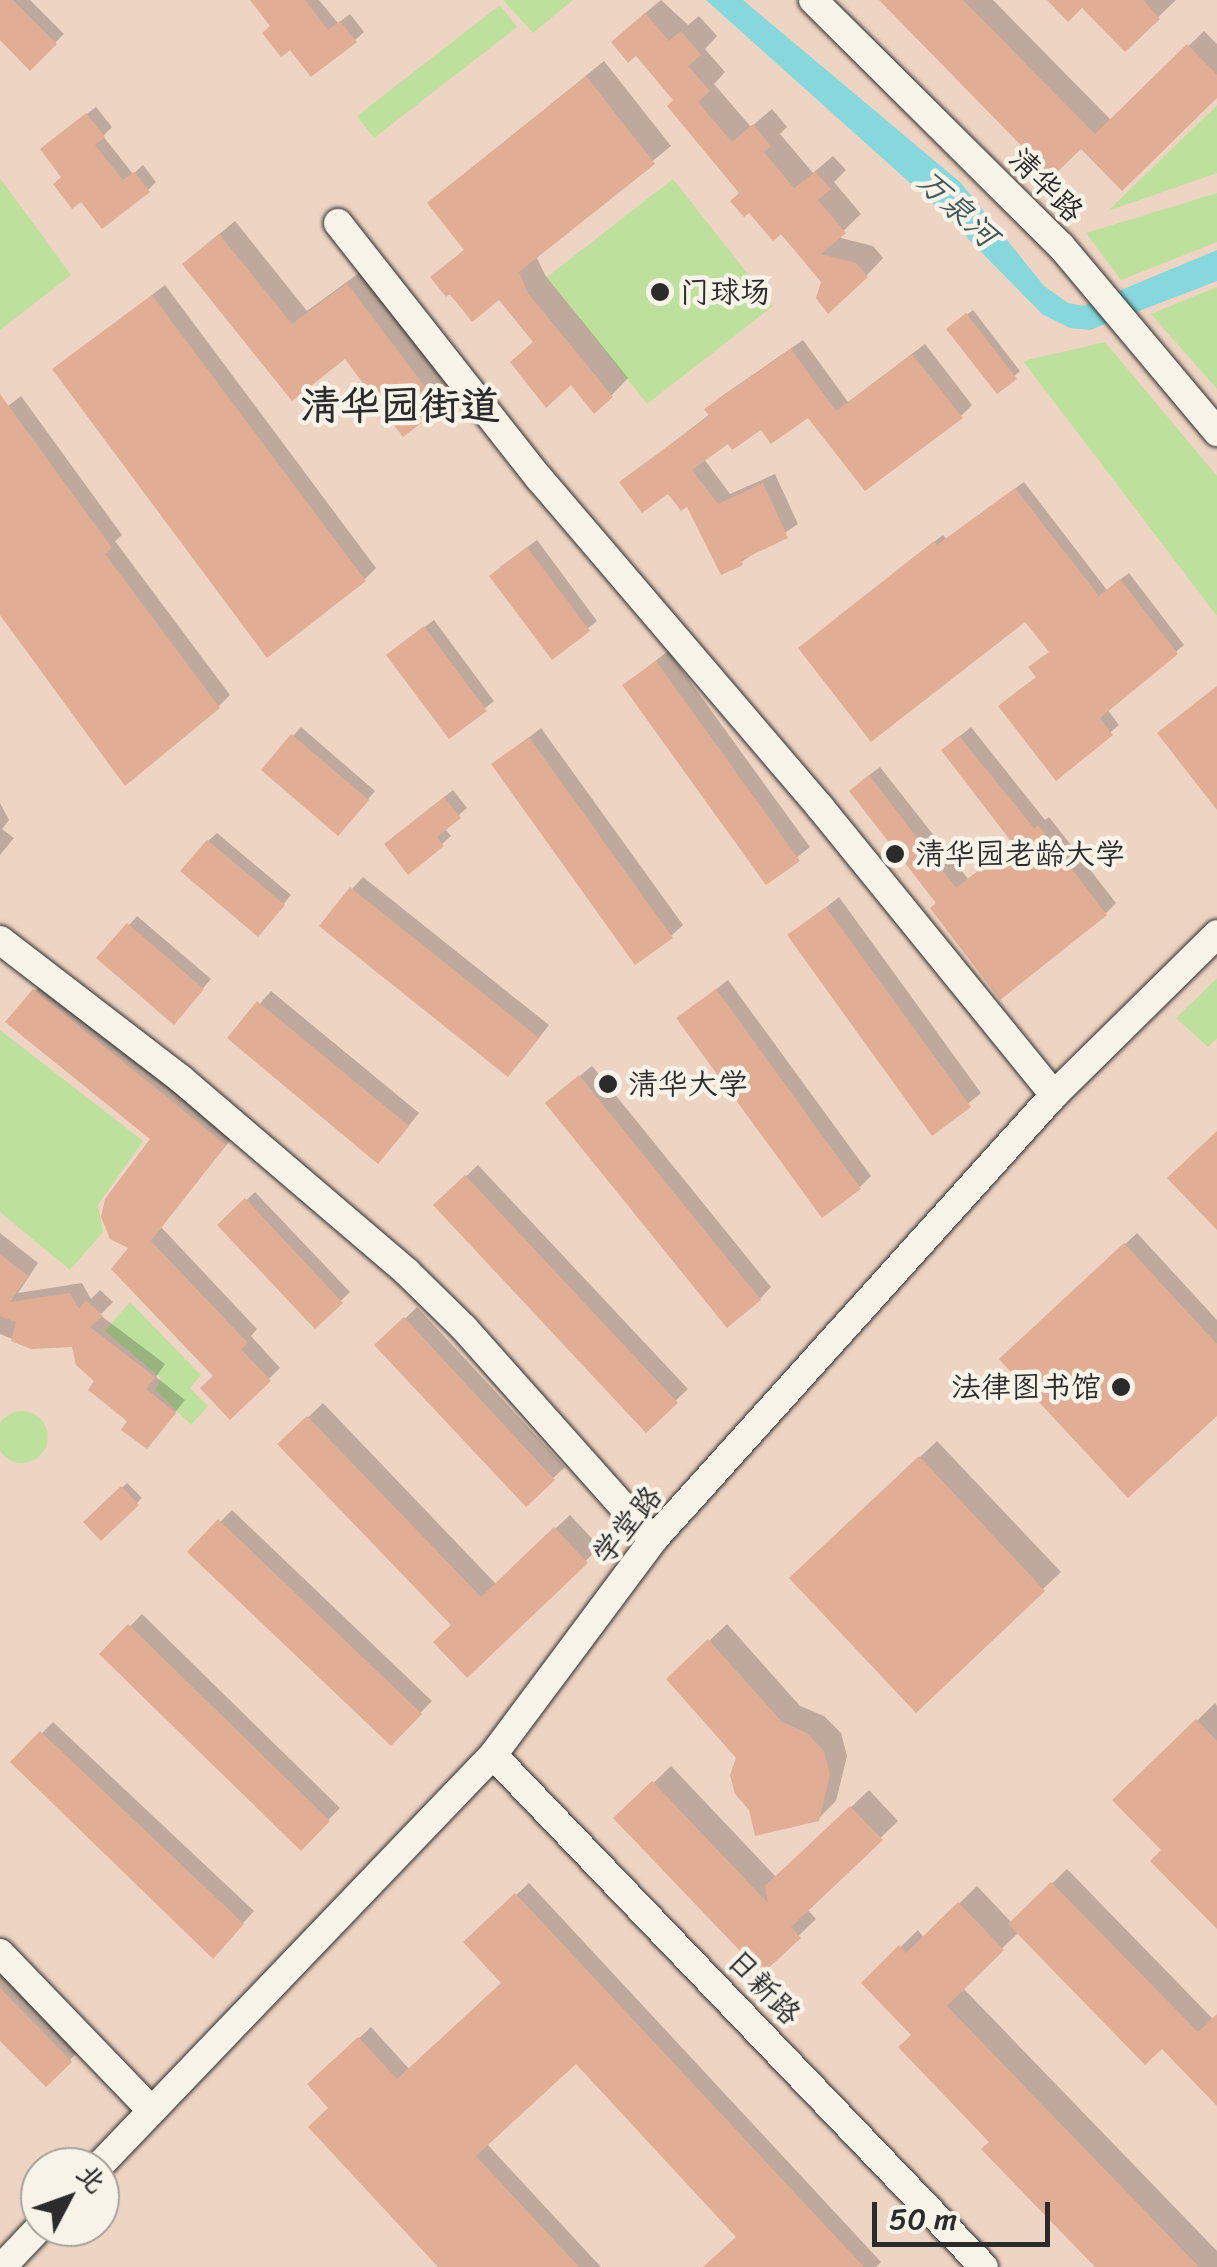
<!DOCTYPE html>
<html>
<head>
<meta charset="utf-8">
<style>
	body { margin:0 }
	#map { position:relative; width:1217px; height:2267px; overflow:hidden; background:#f3e5d7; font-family:Sriracha,"LXGW WenKai TC",sans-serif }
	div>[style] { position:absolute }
	.built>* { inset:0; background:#eed4c3 }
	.green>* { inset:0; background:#bde19c }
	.round { border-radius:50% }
	.water>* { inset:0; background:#86d8dd }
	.shadow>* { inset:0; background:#0003 }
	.building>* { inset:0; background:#e2ad95 }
	.roads { filter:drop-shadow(0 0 2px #2b2b2b) drop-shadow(0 0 2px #2b2b2b) }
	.minor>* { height:28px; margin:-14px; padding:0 14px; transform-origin:14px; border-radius:14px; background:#f7f3e8 }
	.dots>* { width:28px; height:28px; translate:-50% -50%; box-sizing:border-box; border:5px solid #f7f3e8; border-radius:50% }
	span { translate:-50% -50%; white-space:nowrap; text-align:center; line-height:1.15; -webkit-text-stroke:9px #f7f3e8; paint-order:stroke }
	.street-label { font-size:30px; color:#2b2b2b }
	.poi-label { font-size:30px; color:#2b2b2b }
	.left { translate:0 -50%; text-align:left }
	.right { translate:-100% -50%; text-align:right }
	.water-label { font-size:32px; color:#425658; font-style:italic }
	.district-label { font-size:40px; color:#2b2b2b; font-weight:700 }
	.north { position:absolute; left:20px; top:2147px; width:100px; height:100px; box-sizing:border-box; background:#f7f3e8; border:2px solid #a5a39c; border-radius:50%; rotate:49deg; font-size:28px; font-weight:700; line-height:40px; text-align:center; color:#2b2b2b }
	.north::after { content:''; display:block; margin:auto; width:35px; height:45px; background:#2b2b2b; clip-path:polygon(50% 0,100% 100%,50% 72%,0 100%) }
	.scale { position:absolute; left:872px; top:2202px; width:178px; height:45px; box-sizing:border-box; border:5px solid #2b2b2b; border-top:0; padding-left:12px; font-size:30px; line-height:35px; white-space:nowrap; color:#2b2b2b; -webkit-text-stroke:8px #f7f3e8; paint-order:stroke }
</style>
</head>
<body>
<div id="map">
	<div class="built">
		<i style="clip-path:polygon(evenodd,0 0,1217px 0,1217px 2267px,0 2267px,0 0,40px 2167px,100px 2167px,100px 2227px,40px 2227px,40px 2167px)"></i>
	</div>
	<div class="green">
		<i style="clip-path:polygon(503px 0,573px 0,533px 33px)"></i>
		<i style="clip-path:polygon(500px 5px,517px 27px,374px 138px,357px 116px)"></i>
		<i style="clip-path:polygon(1217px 105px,1217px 173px,1108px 211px)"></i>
		<i style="clip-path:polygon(0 178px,71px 275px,0 330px)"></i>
		<i style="clip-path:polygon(673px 179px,773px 306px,647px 404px,547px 277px)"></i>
		<i style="clip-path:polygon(1217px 193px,1217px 242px,1121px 280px,1086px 233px)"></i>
		<i style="clip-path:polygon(1217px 287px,1217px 389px,1151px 314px)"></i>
		<i style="clip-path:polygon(1105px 342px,1217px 476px,1217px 616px,1023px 361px)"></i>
		<i style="clip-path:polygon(1217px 978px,1217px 1038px,1208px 1047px,1176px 1018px)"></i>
		<i style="clip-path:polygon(0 1030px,143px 1141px,98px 1205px,103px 1232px,70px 1270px,0 1212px)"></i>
		<i style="clip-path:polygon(130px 1302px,201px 1375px,190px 1388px,208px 1406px,191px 1425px,156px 1390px,161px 1378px,105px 1331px)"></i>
		<i class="round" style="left:-4px;top:1411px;width:52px;height:52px"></i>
	</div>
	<div class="water">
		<i style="clip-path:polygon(706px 0,743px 0,961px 183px,1044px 286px,1068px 303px,1083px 306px,1217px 250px,1217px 281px,1090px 330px,1070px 328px,1042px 314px,938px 208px)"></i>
	</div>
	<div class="shadow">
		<i style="clip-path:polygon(0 0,30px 0,64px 34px,30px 67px,0 37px)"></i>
		<i style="clip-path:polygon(253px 0,319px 0,338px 23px,350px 14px,364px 32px,355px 40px,290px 47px)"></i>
		<i style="clip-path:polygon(661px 0,688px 25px,699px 16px,717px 36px,705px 49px,725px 72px,714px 84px,751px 127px,772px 109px,787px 127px,780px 134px,813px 173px,833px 156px,846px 170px,834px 182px,861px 214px,837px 237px,873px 246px,883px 258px,866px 276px,824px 281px,742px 192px,631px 25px)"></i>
		<i style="clip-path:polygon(883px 0,993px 0,1112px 121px,1204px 31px,1217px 44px,1217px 95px,1081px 145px)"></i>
		<i style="clip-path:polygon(1051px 0,1176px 0,1125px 49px,1083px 4px)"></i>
		<i style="clip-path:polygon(604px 61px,671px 146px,536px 256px,545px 275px,628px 378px,611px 396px,535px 341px,500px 297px,472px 319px,434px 277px,466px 248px,430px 203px)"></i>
		<i style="clip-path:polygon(96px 107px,112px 127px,103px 136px,133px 174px,143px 165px,156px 182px,148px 190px,82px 199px,64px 176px,52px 141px)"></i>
		<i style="clip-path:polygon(235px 221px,307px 311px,363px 270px,454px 392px,439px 406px,345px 356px,293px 398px,200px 250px)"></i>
		<i style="clip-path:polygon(165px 285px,376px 568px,365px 579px,55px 369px)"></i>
		<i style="clip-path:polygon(973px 310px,1020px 371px,997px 391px,955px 324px)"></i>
		<i style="clip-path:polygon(803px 340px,848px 402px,925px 344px,972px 405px,961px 416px,809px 414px,728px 440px,704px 459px,730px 494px,775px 474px,798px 524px,741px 562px,688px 503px,669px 490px,622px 482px,710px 414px,707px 409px,719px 398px)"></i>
		<i style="clip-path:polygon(21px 396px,122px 535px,115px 541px,230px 695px,218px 707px,0 612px,0 412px)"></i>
		<i style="clip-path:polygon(1024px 482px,1107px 590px,1129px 573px,1184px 645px,1107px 709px,1119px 725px,1056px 778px,1039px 676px,1051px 651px,1025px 618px,809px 641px,943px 535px,946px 539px)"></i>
		<i style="clip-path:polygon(537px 540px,597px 621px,553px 657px,500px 567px)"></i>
		<i style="clip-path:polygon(434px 620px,494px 701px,450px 736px,398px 647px)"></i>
		<i style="clip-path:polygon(668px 651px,810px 847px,767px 881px,625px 685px)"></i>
		<i style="clip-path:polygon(301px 727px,375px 791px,347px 824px,293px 736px)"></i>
		<i style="clip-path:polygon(971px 727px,1045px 820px,1049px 817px,1116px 903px,1106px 913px,939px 902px,863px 780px,880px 767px,968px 879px,1015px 843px,955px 740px)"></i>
		<i style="clip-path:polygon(541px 728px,683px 925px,671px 936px,494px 765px)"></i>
		<i style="clip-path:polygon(453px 790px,467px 808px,444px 828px,451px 836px,442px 844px,395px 836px)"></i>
		<i style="clip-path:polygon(0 803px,9px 820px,2px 829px,14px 838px,0 855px)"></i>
		<i style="clip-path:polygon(217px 833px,291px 895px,266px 925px,208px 841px)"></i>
		<i style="clip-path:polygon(363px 877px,549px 1025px,520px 1062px,352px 889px)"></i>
		<i style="clip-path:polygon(839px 897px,981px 1093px,933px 1132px,790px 936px)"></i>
		<i style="clip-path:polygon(137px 916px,211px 979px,182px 1013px,129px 925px)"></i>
		<i style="clip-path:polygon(46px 979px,236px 1133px,161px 1227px,257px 1329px,251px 1336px,280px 1368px,230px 1417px,216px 1376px,132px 1248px,153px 1139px,35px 991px)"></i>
		<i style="clip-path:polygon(728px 980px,871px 1176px,860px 1187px,680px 1018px)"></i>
		<i style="clip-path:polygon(271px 991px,419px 1113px,390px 1149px,230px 1038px)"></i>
		<i style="clip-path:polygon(592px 1066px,771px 1287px,760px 1299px,560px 1092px)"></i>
		<i style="clip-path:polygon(478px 1165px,688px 1389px,646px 1429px,436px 1205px)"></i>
		<i style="clip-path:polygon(255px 1192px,350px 1292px,315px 1326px,220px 1225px)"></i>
		<i style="clip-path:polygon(0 1233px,38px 1263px,18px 1293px,82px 1283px,91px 1299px,100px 1290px,113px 1302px,100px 1315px,165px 1364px,156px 1377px,185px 1400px,158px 1434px,130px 1421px,74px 1345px,32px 1347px,0 1334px)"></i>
		<i style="clip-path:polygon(1137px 1233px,1217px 1320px,1217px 1412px,1014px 1347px)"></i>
		<i style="clip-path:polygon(417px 1307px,565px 1467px,526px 1504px,378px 1345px)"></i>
		<i style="clip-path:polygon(323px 1403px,496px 1584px,570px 1515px,600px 1547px,467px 1674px,454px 1625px,280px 1444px)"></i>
		<i style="clip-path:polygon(937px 1441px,1061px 1572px,916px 1709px,810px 1561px)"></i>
		<i style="clip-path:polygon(127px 1483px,142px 1498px,101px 1538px,86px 1522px)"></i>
		<i style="clip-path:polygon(232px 1510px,432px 1701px,391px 1743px,191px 1552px)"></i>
		<i style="clip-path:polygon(142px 1614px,340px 1808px,301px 1848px,103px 1654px)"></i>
		<i style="clip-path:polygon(727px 1624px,800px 1706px,824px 1716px,841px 1733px,847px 1756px,836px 1801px,818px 1819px,739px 1757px,669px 1679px)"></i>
		<i style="clip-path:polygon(1215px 1703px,1217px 1706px,1217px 1926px,1164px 1850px,1116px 1800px)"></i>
		<i style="clip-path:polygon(53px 1722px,254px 1911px,224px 1944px,14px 1762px)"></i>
		<i style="clip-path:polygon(671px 1766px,777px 1878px,869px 1790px,898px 1821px,807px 1909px,816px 1919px,762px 1971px,617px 1818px)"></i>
		<i style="clip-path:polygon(1067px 1869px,1214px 2020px,1217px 2017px,1217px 2102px,1163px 2045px,1019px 1932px,962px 1987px,1217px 2251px,1217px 2267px,1110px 2267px,992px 2142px,914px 2035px,864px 1983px,918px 1930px,924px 1938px,977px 1886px,1012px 1923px)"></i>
		<i style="clip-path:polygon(529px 1883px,881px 2262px,876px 2267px,706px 2267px,739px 2236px,576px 2060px,486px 2143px,601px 2267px,442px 2267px,332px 2108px,310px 2084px,371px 2027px,410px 2070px,504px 1982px,466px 1942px)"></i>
		<i style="clip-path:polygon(0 1965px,82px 2048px,46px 2084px,0 2037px)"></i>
	</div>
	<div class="building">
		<i style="clip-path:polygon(0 0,13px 0,57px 44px,30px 71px,0 40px)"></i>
		<i style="clip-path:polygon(250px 0,305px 0,328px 30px,340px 21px,357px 42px,311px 77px,290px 50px,281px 57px,262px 33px,270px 26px)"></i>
		<i style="clip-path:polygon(879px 0,963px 0,1095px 134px,1187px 44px,1217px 75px,1217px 98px,1122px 191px,1081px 149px,1052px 177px)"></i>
		<i style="clip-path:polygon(1047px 0,1143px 0,1160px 19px,1125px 52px,1082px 8px,1068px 22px)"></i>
		<i style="clip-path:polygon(645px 13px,669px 41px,681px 31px,701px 55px,688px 66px,710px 91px,698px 102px,732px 142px,753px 124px,771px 146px,764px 152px,794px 188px,815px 172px,831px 189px,818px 200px,846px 233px,821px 254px,856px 263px,868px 277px,828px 314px,816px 298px,821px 282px,781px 234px,773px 241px,749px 213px,744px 217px,730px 201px,739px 193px,667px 106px,673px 100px,636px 56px,628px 63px,611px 42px)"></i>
		<i style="clip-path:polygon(586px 76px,655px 164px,519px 272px,528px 293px,613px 397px,594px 414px,571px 385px,546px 408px,510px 362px,533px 342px,499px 300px,472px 322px,450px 294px,446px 297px,430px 277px,464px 250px,427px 203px)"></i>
		<i style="clip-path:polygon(86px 113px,105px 137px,95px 145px,123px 180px,134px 172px,150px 192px,102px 229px,81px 202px,72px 209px,53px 184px,61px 177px,40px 149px)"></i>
		<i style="clip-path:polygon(219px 234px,292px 324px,347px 283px,441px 408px,403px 437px,345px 359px,292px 401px,182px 264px)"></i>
		<i style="clip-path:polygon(152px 295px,366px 581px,267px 658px,52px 369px)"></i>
		<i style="clip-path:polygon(966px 313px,1017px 379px,997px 394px,946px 329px)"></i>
		<i style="clip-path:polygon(791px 349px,836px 411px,912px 354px,963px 418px,865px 491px,808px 418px,771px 444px,761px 430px,732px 450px,728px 444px,692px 470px,718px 504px,763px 483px,788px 538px,741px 560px,743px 565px,721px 575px,687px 507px,681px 511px,668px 494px,642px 513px,619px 482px,709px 416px,704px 409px)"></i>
		<i style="clip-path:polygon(0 394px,112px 548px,105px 554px,220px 708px,125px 786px,0 615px)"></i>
		<i style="clip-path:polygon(1015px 488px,1099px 596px,1120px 579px,1178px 654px,1100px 718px,1113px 735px,1056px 781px,998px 706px,1036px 677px,1028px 667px,1049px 652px,1025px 622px,871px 742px,798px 648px,934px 541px,937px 545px)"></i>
		<i style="clip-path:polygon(527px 547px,590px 631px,552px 660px,489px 576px)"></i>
		<i style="clip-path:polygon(424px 626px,487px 711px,449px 739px,386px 655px)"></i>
		<i style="clip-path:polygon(656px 661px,800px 861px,766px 885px,622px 685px)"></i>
		<i style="clip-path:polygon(1217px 686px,1217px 810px,1157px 733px)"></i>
		<i style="clip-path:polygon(291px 734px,369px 800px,338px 836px,261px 770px)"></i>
		<i style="clip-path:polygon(959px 736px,1034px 828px,1038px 825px,1107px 915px,1000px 1000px,930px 908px,936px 903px,849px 791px,869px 775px,956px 888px,1013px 844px,941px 750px)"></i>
		<i style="clip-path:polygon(529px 737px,673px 938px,635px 965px,491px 764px)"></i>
		<i style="clip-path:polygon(444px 797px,461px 818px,437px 837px,444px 846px,408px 875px,384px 844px)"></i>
		<i style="clip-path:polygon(207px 840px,285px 905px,258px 937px,180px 871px)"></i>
		<i style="clip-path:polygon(350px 887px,539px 1038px,508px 1077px,319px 926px)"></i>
		<i style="clip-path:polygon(826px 907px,971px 1107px,932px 1136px,787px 935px)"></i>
		<i style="clip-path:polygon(127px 923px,204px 989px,174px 1025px,96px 958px)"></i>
		<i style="clip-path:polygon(33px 989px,226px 1145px,151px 1241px,248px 1343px,241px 1349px,271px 1381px,230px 1420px,200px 1388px,213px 1376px,111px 1269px,128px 1248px,110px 1239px,101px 1217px,105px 1199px,150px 1139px,5px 1022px)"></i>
		<i style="clip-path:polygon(716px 989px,861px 1189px,822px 1218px,676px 1018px)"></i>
		<i style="clip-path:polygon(257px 1001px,409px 1126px,378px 1164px,227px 1038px)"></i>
		<i style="clip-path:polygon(579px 1075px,761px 1300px,727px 1328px,545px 1103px)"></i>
		<i style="clip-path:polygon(1217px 1131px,1217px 1230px,1167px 1178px)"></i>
		<i style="clip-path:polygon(465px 1175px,678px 1403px,646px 1433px,433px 1205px)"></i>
		<i style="clip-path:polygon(245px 1198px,343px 1303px,315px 1329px,217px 1225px)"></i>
		<i style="clip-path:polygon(1124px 1243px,1217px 1344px,1217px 1416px,1128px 1498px,999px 1359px)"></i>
		<i style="clip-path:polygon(0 1254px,28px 1276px,10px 1302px,70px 1293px,79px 1309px,86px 1300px,103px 1316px,90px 1327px,155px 1377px,146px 1389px,176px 1413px,147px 1449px,121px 1430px,127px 1421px,88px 1390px,94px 1381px,76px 1365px,72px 1347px,31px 1349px,11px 1341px,16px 1322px,0 1316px)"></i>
		<i style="clip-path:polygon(404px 1317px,555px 1480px,526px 1507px,374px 1345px)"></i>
		<i style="clip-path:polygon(307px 1416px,481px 1597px,554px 1527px,588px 1563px,467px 1678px,433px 1642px,451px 1625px,277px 1444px)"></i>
		<i style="clip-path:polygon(919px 1456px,1045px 1591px,916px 1713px,789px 1578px)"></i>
		<i style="clip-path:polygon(121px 1486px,139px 1505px,101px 1541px,83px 1522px)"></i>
		<i style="clip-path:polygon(218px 1519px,422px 1714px,391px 1746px,187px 1552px)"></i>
		<i style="clip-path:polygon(128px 1624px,330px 1821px,301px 1851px,99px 1654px)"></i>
		<i style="clip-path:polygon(708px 1639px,782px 1722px,807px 1733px,824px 1751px,830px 1775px,819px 1821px,755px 1836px,749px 1810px,735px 1794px,730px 1775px,736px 1758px,666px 1679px)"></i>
		<i style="clip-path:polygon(1196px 1719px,1217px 1741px,1217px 1929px,1150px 1861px,1161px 1850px,1112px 1800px)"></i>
		<i style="clip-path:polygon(40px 1731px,244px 1924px,213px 1959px,10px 1762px)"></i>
		<i style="clip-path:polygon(652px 1781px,768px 1903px,765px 1886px,850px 1806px,883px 1840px,791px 1927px,801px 1938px,762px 1974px,613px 1818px)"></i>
		<i style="clip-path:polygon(1051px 1882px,1198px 2032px,1217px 2014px,1217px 2106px,1162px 2049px,1145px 2065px,1008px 1924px)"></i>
		<i style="clip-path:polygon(515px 1893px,864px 2267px,703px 2267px,736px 2237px,576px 2064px,476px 2156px,579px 2267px,438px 2267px,308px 2127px,328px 2108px,307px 2084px,358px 2037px,397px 2079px,501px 1983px,463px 1942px)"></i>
		<i style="clip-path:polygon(958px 1902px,1004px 1950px,947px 2006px,1199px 2267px,1095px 2267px,981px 2149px,989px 2142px,898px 2047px,911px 2035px,861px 1983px,899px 1945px,906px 1953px)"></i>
		<i style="clip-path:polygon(0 1988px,72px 2062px,46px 2087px,0 2041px)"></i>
	</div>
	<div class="roads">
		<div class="minor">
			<i style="left:813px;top:0;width:349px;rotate:44.8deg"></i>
			<i style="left:1061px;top:246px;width:243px;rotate:50deg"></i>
			<i style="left:338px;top:223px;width:325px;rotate:51.8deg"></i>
			<i style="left:539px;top:478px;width:433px;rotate:49.5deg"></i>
			<i style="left:820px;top:807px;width:371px;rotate:50.9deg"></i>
			<i style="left:0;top:940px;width:228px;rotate:37.5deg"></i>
			<i style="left:181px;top:1079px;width:297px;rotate:40.5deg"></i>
			<i style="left:407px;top:1272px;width:80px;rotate:44.5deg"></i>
			<i style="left:464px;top:1328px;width:284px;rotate:48.3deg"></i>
			<i style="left:493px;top:1755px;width:709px;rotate:46.2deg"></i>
			<i style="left:0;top:1953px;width:219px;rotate:46.1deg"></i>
			<i style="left:98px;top:2167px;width:571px;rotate:-46.21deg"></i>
			<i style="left:493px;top:1755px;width:268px;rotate:-53.3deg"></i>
			<i style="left:653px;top:1540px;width:599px;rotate:-47.98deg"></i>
			<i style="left:1054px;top:1095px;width:229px;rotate:-44.6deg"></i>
			<i style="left:2px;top:2267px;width:55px;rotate:-46.5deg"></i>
		</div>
	</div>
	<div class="dots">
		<i style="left:660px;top:292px;background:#2b2b2b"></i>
		<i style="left:895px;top:854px;background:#2b2b2b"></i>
		<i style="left:608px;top:1084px;background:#2b2b2b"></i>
		<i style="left:1121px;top:1387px;background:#2b2b2b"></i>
	</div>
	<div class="street-label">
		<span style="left:1046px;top:185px;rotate:45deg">清华路</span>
		<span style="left:627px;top:1525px;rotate:-51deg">学堂路</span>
		<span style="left:764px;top:1987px;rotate:46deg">日新路</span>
	</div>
	<div class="poi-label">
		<span class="left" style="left:680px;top:292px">门球场</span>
		<span class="left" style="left:915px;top:854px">清华园老龄大学</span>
		<span class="left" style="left:628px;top:1084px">清华大学</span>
		<span class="right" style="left:1101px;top:1387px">法律图书馆</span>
	</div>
	<div class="water-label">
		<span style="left:957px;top:209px;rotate:43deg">万泉河</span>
	</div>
	<div class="district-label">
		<span style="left:400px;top:406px">清华园街道</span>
	</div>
	<div class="north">北</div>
	<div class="scale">50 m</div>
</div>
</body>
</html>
